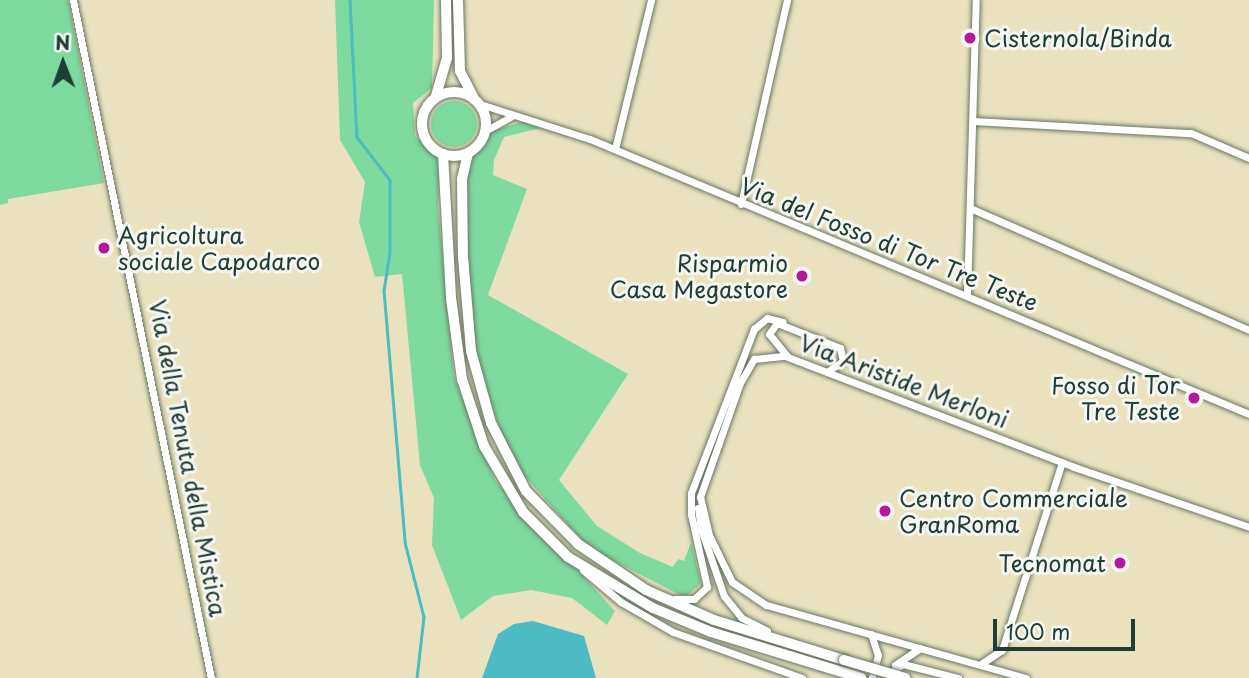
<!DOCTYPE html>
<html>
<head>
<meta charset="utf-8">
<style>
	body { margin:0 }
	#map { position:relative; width:1249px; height:678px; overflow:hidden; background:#eae2bf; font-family:"Playpen Sans",sans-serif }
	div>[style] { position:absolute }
	.green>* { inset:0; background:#7fdaa0 }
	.round { border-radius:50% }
	.water>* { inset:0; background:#4dbbc3 }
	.stream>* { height:2.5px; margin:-1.25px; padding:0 1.25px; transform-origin:1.25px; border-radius:1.25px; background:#4dbbc3 }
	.roads { filter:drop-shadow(0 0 2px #667765) drop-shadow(0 0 2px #667765) }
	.street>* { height:7px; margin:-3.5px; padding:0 3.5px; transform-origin:3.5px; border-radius:3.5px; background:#fff }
	.secondary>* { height:10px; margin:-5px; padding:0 5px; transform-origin:5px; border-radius:5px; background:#fff }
	.secondary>.ring { margin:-5px; padding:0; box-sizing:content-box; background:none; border:10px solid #fff; border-radius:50% }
	.bridges { filter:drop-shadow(0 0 2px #667765) drop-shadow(0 0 2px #667765) }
	.secondary-bridge>* { height:10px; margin:-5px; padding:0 5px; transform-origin:5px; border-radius:5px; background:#fff }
	.dots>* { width:19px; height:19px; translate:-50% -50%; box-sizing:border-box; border:4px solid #f6f6f2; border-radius:50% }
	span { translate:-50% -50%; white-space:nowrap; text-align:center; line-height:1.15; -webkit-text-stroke:6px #f6f6f2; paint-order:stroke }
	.poi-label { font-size:23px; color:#1f3d34 }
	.left { translate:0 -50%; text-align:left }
	.right { translate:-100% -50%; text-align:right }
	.street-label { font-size:23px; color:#1f3d34 }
	.north { position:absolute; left:28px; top:28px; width:70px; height:70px; -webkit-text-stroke:5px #f6f6f2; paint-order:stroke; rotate:359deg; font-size:19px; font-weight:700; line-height:28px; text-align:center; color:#1f3d34 }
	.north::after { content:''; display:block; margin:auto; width:24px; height:32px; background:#1f3d34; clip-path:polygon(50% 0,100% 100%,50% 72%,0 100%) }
	.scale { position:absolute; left:993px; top:619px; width:142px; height:32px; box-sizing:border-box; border:4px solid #1f3d34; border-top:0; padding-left:9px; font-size:21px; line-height:24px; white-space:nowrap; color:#1f3d34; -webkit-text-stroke:5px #f6f6f2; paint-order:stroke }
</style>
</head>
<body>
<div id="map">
	<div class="green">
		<i style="clip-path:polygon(0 0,68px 0,104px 183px,8px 199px,8px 203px,0 205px)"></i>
		<i style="clip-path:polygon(335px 0,434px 0,432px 88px,413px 103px,415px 136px,439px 158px,438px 209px,454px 377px,495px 480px,615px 611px,607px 625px,572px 598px,531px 590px,493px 596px,461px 620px,432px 545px,434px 498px,420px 465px,402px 274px,375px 277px,359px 222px,365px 182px,340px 140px)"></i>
		<i class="round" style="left:431px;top:101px;width:46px;height:46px"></i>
		<i style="clip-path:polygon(522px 122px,545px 127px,504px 137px,494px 160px,493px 175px,527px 189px,488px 295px,628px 374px,559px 480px,597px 526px,640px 553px,673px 567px,678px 559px,684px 561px,691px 542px,701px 583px,688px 595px,680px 595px,589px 548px,520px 471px,502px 436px,477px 359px,467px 266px,468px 165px,492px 131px)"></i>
	</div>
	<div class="water">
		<i style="clip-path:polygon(533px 621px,584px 636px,596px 678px,482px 678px,498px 634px,514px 624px)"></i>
	</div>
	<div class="stream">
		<i style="left:350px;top:0;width:137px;rotate:87.1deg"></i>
		<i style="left:357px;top:137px;width:54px;rotate:52.5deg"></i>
		<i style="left:390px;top:180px;width:73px;rotate:90deg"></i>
		<i style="left:390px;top:253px;width:37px;rotate:99deg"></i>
		<i style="left:384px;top:290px;width:253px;rotate:85.2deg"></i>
		<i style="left:405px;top:542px;width:77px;rotate:75.8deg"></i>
		<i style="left:424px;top:617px;width:61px;rotate:96.5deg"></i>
	</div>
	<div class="roads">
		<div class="street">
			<i style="left:73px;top:0;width:692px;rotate:78.5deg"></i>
			<i style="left:480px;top:104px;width:115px;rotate:17.7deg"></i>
			<i style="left:590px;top:139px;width:714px;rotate:22.65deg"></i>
			<i style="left:973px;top:121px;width:218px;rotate:3.2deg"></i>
			<i style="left:1191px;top:133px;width:63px;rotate:23.3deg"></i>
			<i style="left:485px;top:131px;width:31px;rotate:-29deg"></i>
			<i style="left:615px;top:149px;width:153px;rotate:-76.4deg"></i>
			<i style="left:741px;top:204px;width:209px;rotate:-77.3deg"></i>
			<i style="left:970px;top:208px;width:305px;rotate:23.6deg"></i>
			<i style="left:967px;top:295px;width:295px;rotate:-88.3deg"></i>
			<i style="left:787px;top:356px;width:28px;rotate:-129deg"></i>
			<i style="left:769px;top:334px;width:14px;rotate:-54deg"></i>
			<i style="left:777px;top:323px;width:68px;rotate:21.6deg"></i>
			<i style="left:840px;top:348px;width:13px;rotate:77deg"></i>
			<i style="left:843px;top:361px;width:18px;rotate:146deg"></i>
			<i style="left:698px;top:508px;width:21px;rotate:82deg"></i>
			<i style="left:701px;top:529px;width:71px;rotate:71.1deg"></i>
			<i style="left:724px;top:596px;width:28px;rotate:51deg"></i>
			<i style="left:742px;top:618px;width:28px;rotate:27deg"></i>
			<i style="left:583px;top:570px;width:50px;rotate:40.1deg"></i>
			<i style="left:621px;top:602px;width:60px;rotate:30deg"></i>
			<i style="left:673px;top:632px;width:137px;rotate:19.6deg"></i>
			<i style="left:674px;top:599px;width:20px"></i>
			<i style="left:694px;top:599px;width:18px;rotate:-43deg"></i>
			<i style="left:707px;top:587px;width:75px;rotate:-102.4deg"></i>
			<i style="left:691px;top:514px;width:21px;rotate:-90deg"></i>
			<i style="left:691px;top:493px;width:176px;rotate:-69deg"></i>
			<i style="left:754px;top:329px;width:17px;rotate:-40deg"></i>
			<i style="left:767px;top:318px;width:16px;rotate:14deg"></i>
			<i style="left:871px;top:634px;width:22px;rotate:72deg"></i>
			<i style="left:878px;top:655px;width:24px;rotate:105deg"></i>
			<i style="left:981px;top:664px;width:25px;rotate:-34deg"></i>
			<i style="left:1002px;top:650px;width:197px;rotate:-72.3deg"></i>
			<i style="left:895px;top:665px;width:30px;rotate:-34deg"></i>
			<i style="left:888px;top:674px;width:18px;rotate:-34deg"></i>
			<i style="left:903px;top:664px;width:57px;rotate:14.3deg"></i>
			<i style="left:1026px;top:678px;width:270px;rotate:-164.3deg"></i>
			<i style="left:766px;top:605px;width:41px;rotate:-145.9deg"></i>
			<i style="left:732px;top:582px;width:52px;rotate:-116.1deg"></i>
			<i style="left:709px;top:535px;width:39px;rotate:-103deg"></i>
			<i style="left:700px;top:497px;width:121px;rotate:-70.7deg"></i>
			<i style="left:740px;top:383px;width:28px;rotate:-60deg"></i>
			<i style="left:754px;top:359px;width:31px;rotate:-6deg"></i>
			<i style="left:785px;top:356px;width:310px;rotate:21deg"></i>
			<i style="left:1074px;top:467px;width:185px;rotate:18.9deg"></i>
		</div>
		<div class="secondary">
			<i style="left:458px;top:0;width:71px;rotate:88.4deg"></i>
			<i style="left:460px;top:71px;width:29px;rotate:63deg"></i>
			<i class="ring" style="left:422px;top:92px;width:54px;height:54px"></i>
			<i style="left:436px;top:96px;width:40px;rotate:-74deg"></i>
			<i style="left:447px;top:58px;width:58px;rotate:-91deg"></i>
			<i style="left:468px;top:153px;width:27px;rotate:103deg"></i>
			<i style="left:462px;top:179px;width:78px;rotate:89.3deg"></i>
			<i style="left:463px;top:257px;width:94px;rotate:85.1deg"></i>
			<i style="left:471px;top:351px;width:75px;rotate:74.5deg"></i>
			<i style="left:491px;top:423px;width:76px;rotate:62.8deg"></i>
			<i style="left:526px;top:491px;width:74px;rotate:45.5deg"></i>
			<i style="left:578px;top:544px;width:82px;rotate:34.1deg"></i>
			<i style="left:646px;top:590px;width:74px;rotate:23.8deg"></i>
			<i style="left:714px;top:620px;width:136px;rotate:17.1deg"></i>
			<i style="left:443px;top:154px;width:144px;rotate:86.8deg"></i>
			<i style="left:451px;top:298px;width:82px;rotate:82.3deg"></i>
			<i style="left:462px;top:379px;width:71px;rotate:71.8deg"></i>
			<i style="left:484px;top:446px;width:77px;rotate:59.4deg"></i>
			<i style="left:523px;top:512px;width:64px;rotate:45deg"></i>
			<i style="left:568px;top:557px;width:99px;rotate:31deg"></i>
			<i style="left:653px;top:608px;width:63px;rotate:22.5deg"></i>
			<i style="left:711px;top:632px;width:157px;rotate:17deg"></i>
		</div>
	</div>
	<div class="bridges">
		<div class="secondary-bridge">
			<i style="left:844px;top:660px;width:64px;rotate:16.4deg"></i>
		</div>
	</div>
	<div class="dots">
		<i style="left:970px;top:38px;background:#b5179e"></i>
		<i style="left:104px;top:248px;background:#b5179e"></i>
		<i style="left:802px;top:276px;background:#b5179e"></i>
		<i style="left:1194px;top:398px;background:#b5179e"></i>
		<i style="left:885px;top:511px;background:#b5179e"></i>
		<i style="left:1120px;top:563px;background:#b5179e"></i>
	</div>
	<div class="poi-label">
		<span class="left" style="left:984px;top:38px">Cisternola/Binda</span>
		<span class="left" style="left:118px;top:248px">Agricoltura<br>sociale Capodarco</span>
		<span class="right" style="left:788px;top:276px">Risparmio<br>Casa Megastore</span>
		<span class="right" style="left:1180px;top:398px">Fosso di Tor<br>Tre Teste</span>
		<span class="left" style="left:899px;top:511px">Centro Commerciale<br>GranRoma</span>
		<span class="right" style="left:1106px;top:563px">Tecnomat</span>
	</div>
	<div class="street-label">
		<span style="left:889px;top:244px;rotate:22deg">Via del Fosso di Tor Tre Teste</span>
		<span style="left:904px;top:381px;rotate:21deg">Via Aristide Merloni</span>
		<span style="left:188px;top:458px;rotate:79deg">Via della Tenuta della Mistica</span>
	</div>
	<div class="north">N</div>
	<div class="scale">100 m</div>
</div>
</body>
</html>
